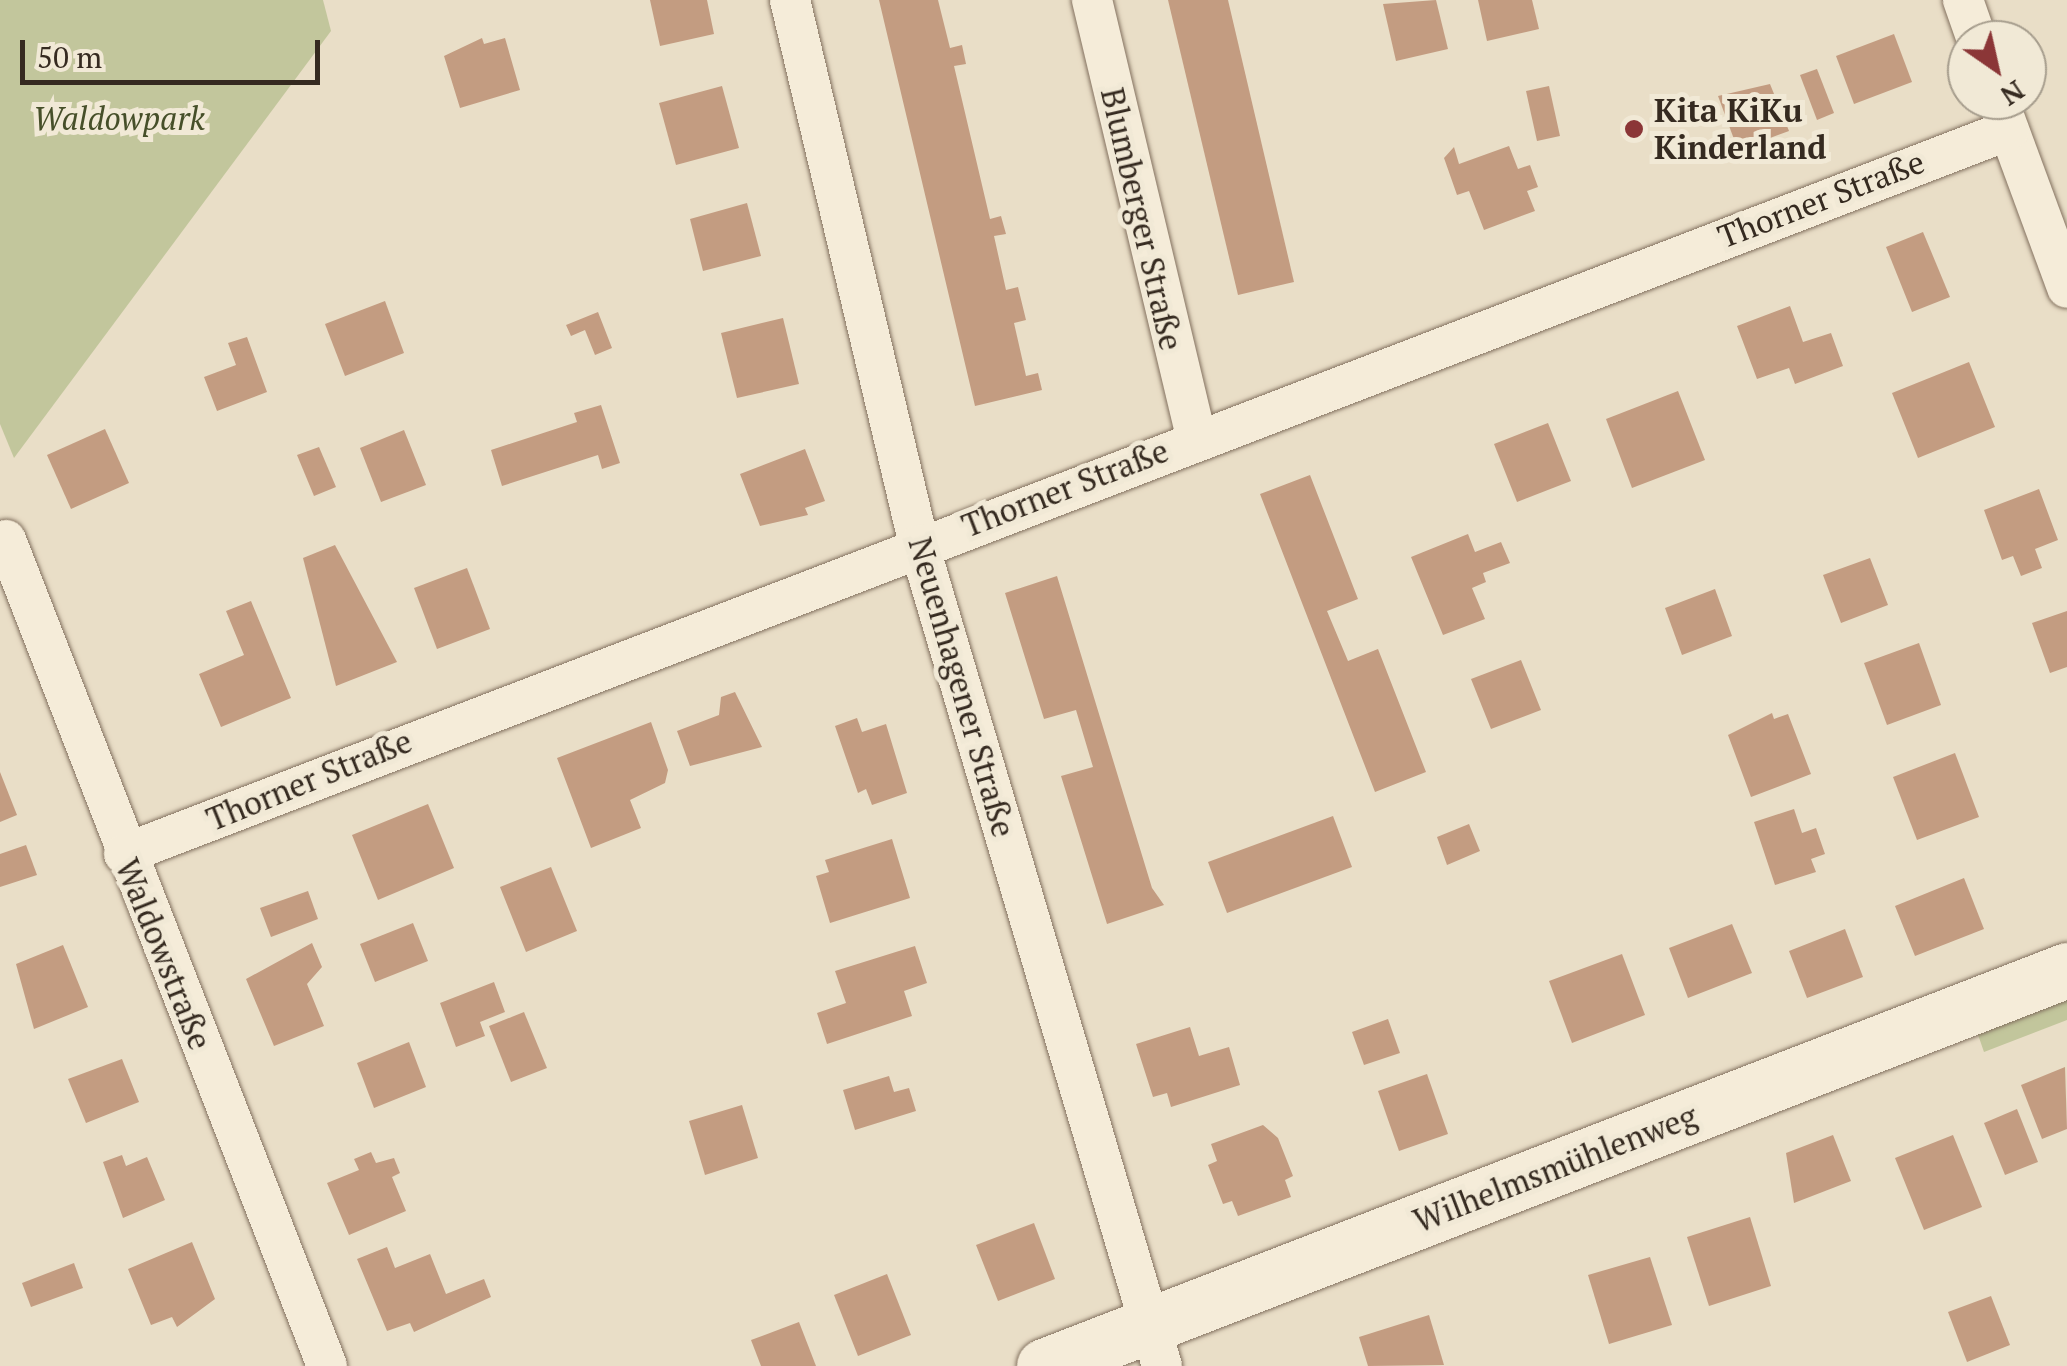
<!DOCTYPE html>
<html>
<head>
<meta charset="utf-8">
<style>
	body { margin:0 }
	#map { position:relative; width:2067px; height:1366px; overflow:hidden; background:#e9dec7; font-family:"PT Serif",serif }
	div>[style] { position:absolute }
	.green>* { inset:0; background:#c2c69c }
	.building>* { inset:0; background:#c39c81 }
	.roads { filter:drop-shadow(0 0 2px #83715f) drop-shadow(0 0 2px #83715f) }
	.street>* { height:40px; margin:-20px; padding:0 20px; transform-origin:20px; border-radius:20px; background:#f5ecd9 }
	.secondary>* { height:55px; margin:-27.5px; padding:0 27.5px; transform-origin:27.5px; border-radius:27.5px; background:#f5ecd9 }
	.dots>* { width:28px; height:28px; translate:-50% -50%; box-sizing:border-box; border:5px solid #f1e9d6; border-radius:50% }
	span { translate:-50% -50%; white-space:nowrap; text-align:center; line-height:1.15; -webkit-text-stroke:10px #f1e9d6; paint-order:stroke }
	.poi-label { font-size:32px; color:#352a20; font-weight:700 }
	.left { translate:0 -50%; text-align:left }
	.park-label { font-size:32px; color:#464f29; font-style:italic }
	.street-label { font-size:32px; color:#352a20 }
	.north { position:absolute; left:1947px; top:20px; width:100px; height:100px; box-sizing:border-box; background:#f1e9d6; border:2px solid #a69d8d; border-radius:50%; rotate:146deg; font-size:28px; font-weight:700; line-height:40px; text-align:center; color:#352a20 }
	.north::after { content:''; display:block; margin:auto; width:35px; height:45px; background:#8b3637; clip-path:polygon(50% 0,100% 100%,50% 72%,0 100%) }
	.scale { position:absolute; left:20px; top:40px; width:300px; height:45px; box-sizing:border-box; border:5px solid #352a20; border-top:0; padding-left:12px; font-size:30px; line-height:35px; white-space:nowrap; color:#352a20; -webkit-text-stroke:8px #f1e9d6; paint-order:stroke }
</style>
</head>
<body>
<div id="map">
	<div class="green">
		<i style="clip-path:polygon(0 0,323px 0,331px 31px,14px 458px,0 424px)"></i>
		<i style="clip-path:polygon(2067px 990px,2067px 1020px,1984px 1052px,1975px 1026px)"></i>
	</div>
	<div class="building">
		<i style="clip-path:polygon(650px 0,707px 0,714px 34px,660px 46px)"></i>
		<i style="clip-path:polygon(879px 0,938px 0,950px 48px,962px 45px,966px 64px,954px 66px,990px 219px,1001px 216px,1006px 234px,994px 236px,1006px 290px,1018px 287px,1026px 320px,1014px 323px,1026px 376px,1038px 373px,1042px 390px,975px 406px)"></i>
		<i style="clip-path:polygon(1168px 0,1228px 0,1294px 282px,1238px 295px)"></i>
		<i style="clip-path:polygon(1436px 0,1448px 49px,1396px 61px,1383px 4px)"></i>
		<i style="clip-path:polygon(1478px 0,1532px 0,1539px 29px,1487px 41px)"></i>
		<i style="clip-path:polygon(1894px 34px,1912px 82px,1854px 104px,1836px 56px)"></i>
		<i style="clip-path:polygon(482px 38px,484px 44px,505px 38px,520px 90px,460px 108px,444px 56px)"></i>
		<i style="clip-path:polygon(1817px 69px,1834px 113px,1817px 120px,1800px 75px)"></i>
		<i style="clip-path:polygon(1770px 84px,1789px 131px,1738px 150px,1718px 96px)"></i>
		<i style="clip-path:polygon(722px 86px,739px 148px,676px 165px,659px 103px)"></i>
		<i style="clip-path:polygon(1549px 86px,1560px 136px,1537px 141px,1526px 91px)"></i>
		<i style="clip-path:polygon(1509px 146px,1518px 169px,1530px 165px,1538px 187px,1527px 191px,1535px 211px,1484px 230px,1469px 191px,1457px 195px,1444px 158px,1454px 147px,1459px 164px)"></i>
		<i style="clip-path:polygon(747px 203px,761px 256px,703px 271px,690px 219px)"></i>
		<i style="clip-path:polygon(1923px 232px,1950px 297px,1912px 312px,1886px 247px)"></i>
		<i style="clip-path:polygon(385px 301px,404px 353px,345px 376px,325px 324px)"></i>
		<i style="clip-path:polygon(1790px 306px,1803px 342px,1831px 333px,1843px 366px,1795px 384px,1789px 368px,1757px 379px,1737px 326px)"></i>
		<i style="clip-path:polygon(598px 312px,612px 348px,595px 355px,585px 330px,571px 336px,566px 325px)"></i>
		<i style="clip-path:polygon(783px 318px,799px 384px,737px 398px,721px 333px)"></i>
		<i style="clip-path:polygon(247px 337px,267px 392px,217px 411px,204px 377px,236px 365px,228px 343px)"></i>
		<i style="clip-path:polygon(1969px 362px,1995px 427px,1918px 458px,1892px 393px)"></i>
		<i style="clip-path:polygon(1678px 391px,1705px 460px,1632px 488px,1606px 419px)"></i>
		<i style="clip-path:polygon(601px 405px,620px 463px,602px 469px,598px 455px,502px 486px,491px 450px,577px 422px,574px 413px)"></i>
		<i style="clip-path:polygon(1548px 423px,1571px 481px,1517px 502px,1494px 444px)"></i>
		<i style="clip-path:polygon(105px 429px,129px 483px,71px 509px,47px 455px)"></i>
		<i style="clip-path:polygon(404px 430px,426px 485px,381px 502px,360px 448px)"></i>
		<i style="clip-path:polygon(319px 447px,336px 487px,314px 496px,297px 455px)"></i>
		<i style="clip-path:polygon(805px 449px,825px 501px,805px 508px,808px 515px,760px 526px,740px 474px)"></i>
		<i style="clip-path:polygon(1310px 475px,1358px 599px,1327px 611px,1348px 661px,1378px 649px,1426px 772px,1375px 792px,1260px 494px)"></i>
		<i style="clip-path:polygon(2039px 489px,2058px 540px,2035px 549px,2042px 568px,2021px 576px,2013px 556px,2002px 560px,1984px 510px)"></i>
		<i style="clip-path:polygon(1468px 534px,1475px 552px,1501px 542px,1510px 563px,1483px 573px,1486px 582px,1472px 588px,1485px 619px,1443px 635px,1411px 557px)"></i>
		<i style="clip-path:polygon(335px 545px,397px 662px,336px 686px,303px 558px)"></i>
		<i style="clip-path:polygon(1870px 558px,1888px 605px,1841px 623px,1823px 575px)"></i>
		<i style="clip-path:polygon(467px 568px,490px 629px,437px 649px,414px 588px)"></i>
		<i style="clip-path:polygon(1057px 576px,1152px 888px,1164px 905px,1107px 924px,1061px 776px,1093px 767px,1076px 710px,1044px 719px,1005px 593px)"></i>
		<i style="clip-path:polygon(1715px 589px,1732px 636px,1682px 655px,1665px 608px)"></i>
		<i style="clip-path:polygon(251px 601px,291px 698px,221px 727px,199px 674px,244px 655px,226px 611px)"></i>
		<i style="clip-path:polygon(2067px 611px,2067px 667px,2050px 673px,2032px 623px)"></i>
		<i style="clip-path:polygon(1919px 643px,1941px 705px,1887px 725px,1864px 663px)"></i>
		<i style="clip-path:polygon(1521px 660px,1541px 710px,1491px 729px,1471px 679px)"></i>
		<i style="clip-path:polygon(735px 692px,762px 747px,690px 766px,677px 731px,719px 715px,721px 697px)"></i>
		<i style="clip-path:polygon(1772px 713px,1774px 719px,1788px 714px,1811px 774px,1751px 797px,1728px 735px)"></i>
		<i style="clip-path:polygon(857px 718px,862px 732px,886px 724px,907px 793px,872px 805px,866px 789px,858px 793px,835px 726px)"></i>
		<i style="clip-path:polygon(651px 722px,668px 770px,665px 783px,630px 800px,641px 828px,591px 848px,557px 758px)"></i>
		<i style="clip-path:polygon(1955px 753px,1979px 817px,1917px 840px,1893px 777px)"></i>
		<i style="clip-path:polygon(0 772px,17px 815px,0 822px)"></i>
		<i style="clip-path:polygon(428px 804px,454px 868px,378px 900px,352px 835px)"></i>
		<i style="clip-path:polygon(1794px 809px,1802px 833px,1816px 828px,1825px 854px,1811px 859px,1816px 872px,1775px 885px,1754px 822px)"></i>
		<i style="clip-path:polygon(1333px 816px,1352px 867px,1227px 913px,1208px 862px)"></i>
		<i style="clip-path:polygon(1469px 824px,1480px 851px,1447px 865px,1437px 837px)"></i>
		<i style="clip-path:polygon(892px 839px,910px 898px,830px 923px,816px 876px,829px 872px,825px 860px)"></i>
		<i style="clip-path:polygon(26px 845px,37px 875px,0 887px,0 854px)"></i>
		<i style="clip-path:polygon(551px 867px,577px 931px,526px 952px,500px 887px)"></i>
		<i style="clip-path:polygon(1964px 878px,1984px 929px,1915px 956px,1895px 906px)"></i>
		<i style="clip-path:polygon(308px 891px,318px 919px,271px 937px,260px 908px)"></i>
		<i style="clip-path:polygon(413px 923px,428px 961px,375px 982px,360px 944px)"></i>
		<i style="clip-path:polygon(1732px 924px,1752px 973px,1688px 998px,1669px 948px)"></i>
		<i style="clip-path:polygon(1845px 929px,1863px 977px,1807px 998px,1789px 951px)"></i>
		<i style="clip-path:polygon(312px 943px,322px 967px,307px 984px,324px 1026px,274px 1046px,246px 979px)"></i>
		<i style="clip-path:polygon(63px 945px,88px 1007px,34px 1029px,16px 964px)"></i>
		<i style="clip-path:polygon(915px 946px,927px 983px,904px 991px,912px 1016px,827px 1044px,817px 1013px,846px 1003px,835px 971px)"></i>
		<i style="clip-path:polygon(1622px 954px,1645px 1015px,1572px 1043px,1549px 981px)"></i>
		<i style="clip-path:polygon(494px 982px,505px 1012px,480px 1022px,485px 1036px,456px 1047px,440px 1003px)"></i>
		<i style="clip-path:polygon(524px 1012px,547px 1068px,511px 1082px,489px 1026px)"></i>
		<i style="clip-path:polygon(1388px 1019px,1400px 1053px,1364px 1065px,1352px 1032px)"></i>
		<i style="clip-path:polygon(1190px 1027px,1199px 1056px,1229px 1047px,1240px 1085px,1171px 1107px,1167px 1093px,1153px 1097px,1136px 1044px)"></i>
		<i style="clip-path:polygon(409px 1042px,426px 1087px,374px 1108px,357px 1063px)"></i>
		<i style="clip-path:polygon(122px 1059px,139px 1102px,86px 1123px,68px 1079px)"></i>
		<i style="clip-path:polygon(2065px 1067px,2067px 1129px,2042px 1139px,2021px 1085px)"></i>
		<i style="clip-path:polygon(1427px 1074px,1448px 1134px,1399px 1151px,1378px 1091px)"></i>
		<i style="clip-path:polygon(889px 1076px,894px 1092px,909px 1088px,916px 1111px,855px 1130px,843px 1090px)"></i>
		<i style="clip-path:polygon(742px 1105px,758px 1158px,705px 1175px,689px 1121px)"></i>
		<i style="clip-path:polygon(2017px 1109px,2038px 1162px,2005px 1175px,1984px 1123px)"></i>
		<i style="clip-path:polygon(1263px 1125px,1278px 1138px,1293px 1176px,1285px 1180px,1291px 1197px,1238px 1216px,1232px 1201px,1223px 1204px,1208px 1165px,1217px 1161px,1211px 1144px)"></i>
		<i style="clip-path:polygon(1833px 1135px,1851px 1181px,1794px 1203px,1786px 1153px)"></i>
		<i style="clip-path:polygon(1953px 1135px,1982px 1207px,1924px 1230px,1895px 1158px)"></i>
		<i style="clip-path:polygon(371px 1152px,376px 1163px,394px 1158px,400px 1173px,392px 1177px,406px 1211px,349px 1235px,327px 1183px,359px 1170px,354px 1159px)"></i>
		<i style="clip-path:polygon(122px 1155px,126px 1166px,147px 1157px,165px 1200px,123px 1218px,103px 1162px)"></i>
		<i style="clip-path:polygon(1750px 1217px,1771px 1286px,1709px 1306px,1687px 1237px)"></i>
		<i style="clip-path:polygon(1034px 1223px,1055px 1279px,998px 1301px,976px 1245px)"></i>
		<i style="clip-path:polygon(192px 1242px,215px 1299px,177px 1327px,172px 1317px,151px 1325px,128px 1269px)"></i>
		<i style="clip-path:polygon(387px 1247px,395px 1268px,430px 1254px,446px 1294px,484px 1279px,491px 1297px,414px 1332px,410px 1323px,387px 1331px,357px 1259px)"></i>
		<i style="clip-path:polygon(1650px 1257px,1672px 1325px,1609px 1344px,1588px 1275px)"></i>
		<i style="clip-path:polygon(74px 1263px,83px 1288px,31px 1307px,22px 1283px)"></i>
		<i style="clip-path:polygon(887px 1274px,911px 1335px,858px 1356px,834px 1295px)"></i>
		<i style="clip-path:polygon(1991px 1296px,2010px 1345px,1967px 1362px,1948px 1312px)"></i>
		<i style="clip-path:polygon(1429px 1315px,1444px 1365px,1368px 1366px,1359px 1337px)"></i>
		<i style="clip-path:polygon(799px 1322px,816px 1366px,761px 1366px,751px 1340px)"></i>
	</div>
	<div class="roads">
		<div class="street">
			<i style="left:790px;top:0;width:560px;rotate:76.68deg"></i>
			<i style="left:919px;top:545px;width:856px;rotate:73.51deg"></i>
			<i style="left:1092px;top:0;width:449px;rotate:76.6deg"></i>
			<i style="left:1963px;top:0;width:42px;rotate:70.7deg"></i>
			<i style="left:1998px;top:100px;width:200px;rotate:69.8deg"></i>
			<i style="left:6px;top:540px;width:886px;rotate:68.76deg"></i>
			<i style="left:124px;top:854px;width:2019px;rotate:-21.01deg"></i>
		</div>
		<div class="secondary">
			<i style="left:1044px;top:1366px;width:1097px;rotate:-21.16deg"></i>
		</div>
	</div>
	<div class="dots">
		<i style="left:1634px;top:129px;background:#8b3637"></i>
	</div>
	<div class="poi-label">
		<span class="left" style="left:1654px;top:129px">Kita KiKu<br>Kinderland</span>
	</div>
	<div class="park-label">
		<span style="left:119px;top:118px">Waldowpark</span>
	</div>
	<div class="street-label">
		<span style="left:1821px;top:199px;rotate:-21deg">Thorner Straße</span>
		<span style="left:1142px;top:219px;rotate:77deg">Blumberger Straße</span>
		<span style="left:1065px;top:488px;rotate:-21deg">Thorner Straße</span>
		<span style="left:962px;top:687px;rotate:74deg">Neuenhagener Straße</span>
		<span style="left:309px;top:780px;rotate:-22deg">Thorner Straße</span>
		<span style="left:164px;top:954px;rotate:68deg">Waldowstraße</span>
		<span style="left:1555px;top:1168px;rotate:-21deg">Wilhelmsmühlenweg</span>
	</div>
	<div class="north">N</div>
	<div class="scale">50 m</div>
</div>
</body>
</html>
